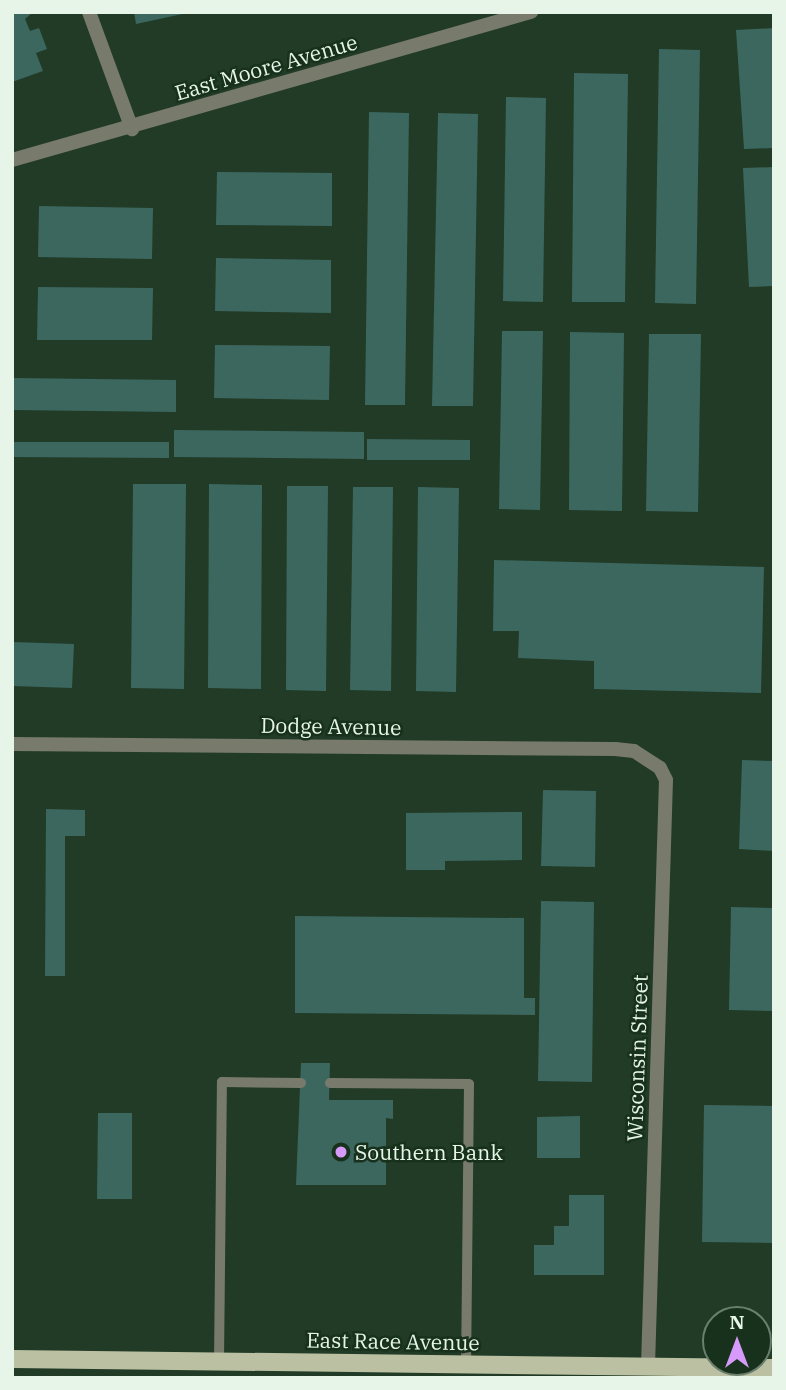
<!DOCTYPE html>
<html>
<head>
<meta charset="utf-8">
<style>
	body { margin:0 }
	#map { position:relative; width:786px; height:1390px; overflow:hidden; background:#213b26; font-family:"IBM Plex Serif",serif }
	div>[style] { position:absolute }
	.building>* { inset:0; background:#3c675f }
	.service>* { height:10px; margin:-5px; padding:0 5px; transform-origin:5px; border-radius:5px; background:#787a6c }
	.minor>* { height:14px; margin:-7px; padding:0 7px; transform-origin:7px; border-radius:7px; background:#787a6c }
	.tertiary>* { height:14px; margin:-7px; padding:0 7px; transform-origin:7px; border-radius:7px; background:#787a6c }
	.primary>* { height:18px; margin:-9px; padding:0 9px; transform-origin:9px; border-radius:9px; background:#bbc0a2 }
	.dots>* { width:19px; height:19px; translate:-50% -50%; box-sizing:border-box; border:4px solid #17311c; border-radius:50% }
	span { translate:-50% -50%; white-space:nowrap; text-align:center; line-height:1.15; -webkit-text-stroke:5px #17311c; paint-order:stroke }
	.street-label { font-size:21px; color:#e6f5e7 }
	.poi-label { font-size:21px; color:#e6f5e7 }
	.left { translate:0 -50%; text-align:left }
	.frame { position:absolute; inset:0; border:14px solid #e6f5e7; pointer-events:none }
	.north { position:absolute; left:702px; top:1306px; width:70px; height:70px; box-sizing:border-box; background:#17311c; border:2px solid #6a7f6d; border-radius:50%; rotate:0deg; font-size:19px; font-weight:700; line-height:28px; text-align:center; color:#e6f5e7 }
	.north::after { content:''; display:block; margin:auto; width:24px; height:32px; background:#d69bfa; clip-path:polygon(50% 0,100% 100%,50% 72%,0 100%) }
</style>
</head>
<body>
<div id="map">
	<div class="building">
		<i style="clip-path:polygon(12px 12px,33px 12px,25px 19px,30px 31px,39px 28px,47px 49px,36px 53px,43px 71px,12px 82px)"></i>
		<i style="clip-path:polygon(134px 12px,187px 12px,187px 13px,136px 24px)"></i>
		<i style="clip-path:polygon(774px 28px,774px 148px,744px 149px,736px 30px)"></i>
		<i style="clip-path:polygon(659px 49px,700px 50px,696px 304px,655px 303px)"></i>
		<i style="clip-path:polygon(574px 73px,628px 74px,625px 302px,572px 302px)"></i>
		<i style="clip-path:polygon(506px 97px,546px 98px,543px 302px,503px 301px)"></i>
		<i style="clip-path:polygon(369px 112px,409px 113px,405px 405px,365px 405px)"></i>
		<i style="clip-path:polygon(438px 113px,478px 114px,473px 406px,432px 406px)"></i>
		<i style="clip-path:polygon(774px 167px,774px 286px,749px 287px,743px 168px)"></i>
		<i style="clip-path:polygon(217px 172px,332px 173px,332px 226px,216px 225px)"></i>
		<i style="clip-path:polygon(39px 206px,153px 208px,152px 259px,38px 257px)"></i>
		<i style="clip-path:polygon(216px 258px,331px 260px,331px 313px,215px 311px)"></i>
		<i style="clip-path:polygon(38px 287px,153px 288px,152px 340px,37px 340px)"></i>
		<i style="clip-path:polygon(502px 331px,543px 331px,540px 510px,499px 509px)"></i>
		<i style="clip-path:polygon(570px 332px,624px 333px,622px 511px,569px 510px)"></i>
		<i style="clip-path:polygon(649px 334px,701px 334px,698px 512px,646px 511px)"></i>
		<i style="clip-path:polygon(215px 345px,330px 346px,329px 400px,214px 398px)"></i>
		<i style="clip-path:polygon(12px 378px,176px 380px,176px 412px,12px 410px)"></i>
		<i style="clip-path:polygon(174px 430px,364px 432px,364px 459px,174px 457px)"></i>
		<i style="clip-path:polygon(367px 439px,470px 440px,470px 460px,367px 460px)"></i>
		<i style="clip-path:polygon(12px 442px,169px 442px,169px 458px,12px 457px)"></i>
		<i style="clip-path:polygon(133px 484px,186px 484px,184px 689px,131px 688px)"></i>
		<i style="clip-path:polygon(209px 484px,262px 485px,261px 689px,208px 688px)"></i>
		<i style="clip-path:polygon(287px 486px,328px 486px,326px 691px,286px 690px)"></i>
		<i style="clip-path:polygon(353px 487px,393px 487px,391px 691px,350px 690px)"></i>
		<i style="clip-path:polygon(418px 487px,459px 488px,456px 692px,416px 691px)"></i>
		<i style="clip-path:polygon(494px 560px,764px 567px,761px 693px,594px 689px,594px 661px,518px 658px,519px 631px,493px 631px)"></i>
		<i style="clip-path:polygon(12px 642px,74px 644px,72px 688px,12px 686px)"></i>
		<i style="clip-path:polygon(742px 760px,774px 761px,774px 851px,739px 849px)"></i>
		<i style="clip-path:polygon(543px 790px,596px 791px,595px 867px,541px 866px)"></i>
		<i style="clip-path:polygon(46px 809px,85px 810px,85px 836px,65px 836px,65px 976px,45px 976px)"></i>
		<i style="clip-path:polygon(522px 812px,522px 860px,445px 861px,445px 870px,406px 870px,406px 813px)"></i>
		<i style="clip-path:polygon(541px 901px,594px 902px,592px 1082px,538px 1081px)"></i>
		<i style="clip-path:polygon(731px 907px,774px 908px,774px 1011px,729px 1010px)"></i>
		<i style="clip-path:polygon(295px 916px,524px 918px,524px 998px,535px 998px,535px 1015px,295px 1013px)"></i>
		<i style="clip-path:polygon(301px 1063px,330px 1063px,329px 1100px,393px 1100px,393px 1119px,386px 1118px,386px 1185px,296px 1185px)"></i>
		<i style="clip-path:polygon(704px 1105px,774px 1106px,774px 1243px,702px 1242px)"></i>
		<i style="clip-path:polygon(98px 1113px,132px 1113px,132px 1199px,97px 1199px)"></i>
		<i style="clip-path:polygon(580px 1116px,580px 1158px,537px 1158px,537px 1117px)"></i>
		<i style="clip-path:polygon(569px 1195px,604px 1195px,604px 1275px,534px 1275px,534px 1245px,554px 1245px,554px 1226px,569px 1226px)"></i>
	</div>
	<div class="service">
		<i style="left:330px;top:1083px;width:139px;rotate:0.4deg"></i>
		<i style="left:469px;top:1084px;width:280px;rotate:90.6deg"></i>
		<i style="left:219px;top:1362px;width:280px;rotate:-89.4deg"></i>
		<i style="left:222px;top:1082px;width:79px;rotate:0.7deg"></i>
	</div>
	<div class="minor">
		<i style="left:89px;top:12px;width:125px;rotate:69.8deg"></i>
		<i style="left:12px;top:744px;width:603px;rotate:0.48deg"></i>
		<i style="left:615px;top:749px;width:19px;rotate:6deg"></i>
		<i style="left:634px;top:751px;width:31px;rotate:33deg"></i>
		<i style="left:660px;top:768px;width:13px;rotate:63deg"></i>
		<i style="left:666px;top:780px;width:586px;rotate:91.76deg"></i>
	</div>
	<div class="tertiary">
		<i style="left:12px;top:160px;width:540px;rotate:-15.92deg"></i>
	</div>
	<div class="primary">
		<i style="left:12px;top:1359px;width:762px;rotate:0.68deg"></i>
	</div>
	<div class="dots">
		<i style="left:341px;top:1152px;background:#d69bfa"></i>
	</div>
	<div class="street-label">
		<span style="left:266px;top:67px;rotate:-16deg">East Moore Avenue</span>
		<span style="left:331px;top:726px;rotate:1deg">Dodge Avenue</span>
		<span style="left:637px;top:1058px;rotate:-88deg">Wisconsin Street</span>
		<span style="left:393px;top:1341px;rotate:1deg">East Race Avenue</span>
	</div>
	<div class="poi-label">
		<span class="left" style="left:355px;top:1152px">Southern Bank</span>
	</div>
	<div class="frame"></div>
	<div class="north">N</div>
</div>
</body>
</html>
